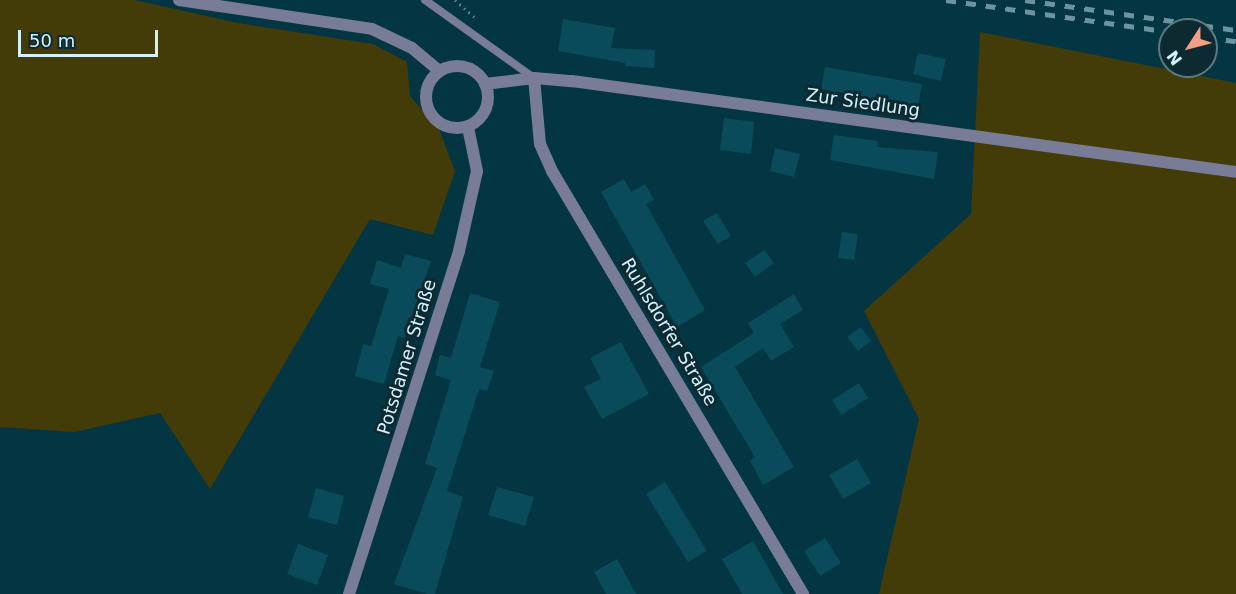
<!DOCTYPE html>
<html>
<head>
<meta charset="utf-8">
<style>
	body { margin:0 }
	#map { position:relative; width:1236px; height:594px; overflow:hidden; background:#033642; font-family:"DejaVu Sans",sans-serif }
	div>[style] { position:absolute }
	.green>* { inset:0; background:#433b08 }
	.building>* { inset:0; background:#094b5b }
	.path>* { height:3px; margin-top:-1.5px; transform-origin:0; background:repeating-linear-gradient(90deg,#58828e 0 1.5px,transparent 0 6px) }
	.service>* { height:8px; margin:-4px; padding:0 4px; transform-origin:4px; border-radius:4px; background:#787c96 }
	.minor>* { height:12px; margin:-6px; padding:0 6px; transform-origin:6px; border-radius:6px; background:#787c96 }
	.tertiary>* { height:12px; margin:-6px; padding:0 6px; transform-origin:6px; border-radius:6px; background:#787c96 }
	.tertiary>.ring { margin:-6px; padding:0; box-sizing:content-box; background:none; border:12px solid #787c96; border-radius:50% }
	.rail>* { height:4.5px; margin-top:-2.25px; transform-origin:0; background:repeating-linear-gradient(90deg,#6b94a0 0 10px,transparent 0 20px) }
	span { translate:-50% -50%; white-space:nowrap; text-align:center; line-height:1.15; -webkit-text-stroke:6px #0e2a31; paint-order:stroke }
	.street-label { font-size:18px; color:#d2f1fc }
	.north { position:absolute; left:1158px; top:18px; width:60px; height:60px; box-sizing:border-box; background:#0e2a31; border:2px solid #5c7a82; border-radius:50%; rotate:234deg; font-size:16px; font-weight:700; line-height:24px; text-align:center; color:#d2f1fc }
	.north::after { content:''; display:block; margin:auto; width:21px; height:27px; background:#f39f83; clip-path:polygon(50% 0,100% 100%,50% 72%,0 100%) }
	.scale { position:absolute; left:18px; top:30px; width:140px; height:27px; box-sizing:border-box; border:3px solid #d2f1fc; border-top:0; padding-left:8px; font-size:18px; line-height:21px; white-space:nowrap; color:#d2f1fc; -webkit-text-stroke:4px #0e2a31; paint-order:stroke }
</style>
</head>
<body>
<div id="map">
	<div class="green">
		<i style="clip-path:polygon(0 0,135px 0,238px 23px,373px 44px,407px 62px,410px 96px,439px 129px,455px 171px,433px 235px,370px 219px,210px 489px,160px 413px,74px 432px,0 427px)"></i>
		<i style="clip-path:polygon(980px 32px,1236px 83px,1236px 594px,879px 594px,919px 419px,864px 311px,971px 214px)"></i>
	</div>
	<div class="building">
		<i style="clip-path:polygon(563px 19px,615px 28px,611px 48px,655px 50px,654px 68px,625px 66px,625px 63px,558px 51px)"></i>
		<i style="clip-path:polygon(918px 53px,946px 59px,941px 81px,913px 74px)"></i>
		<i style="clip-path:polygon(825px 67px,922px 84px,918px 107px,821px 89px)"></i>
		<i style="clip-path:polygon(724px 118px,754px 122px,751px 154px,720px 150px)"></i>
		<i style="clip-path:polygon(834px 135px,878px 141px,877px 147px,938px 152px,934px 179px,830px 160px)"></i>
		<i style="clip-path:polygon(775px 148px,800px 154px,794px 177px,770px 171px)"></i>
		<i style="clip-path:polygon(624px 179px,631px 192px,645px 184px,654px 200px,646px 204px,705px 310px,677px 327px,601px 192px)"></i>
		<i style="clip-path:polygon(717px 213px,731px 236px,718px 244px,703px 221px)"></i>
		<i style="clip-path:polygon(842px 232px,858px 234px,854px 260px,838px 258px)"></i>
		<i style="clip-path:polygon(764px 250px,774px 263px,755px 277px,745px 263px)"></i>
		<i style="clip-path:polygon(405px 254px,431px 261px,404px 338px,398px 336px,384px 384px,355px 376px,363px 344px,371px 346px,389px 289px,370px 284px,377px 260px,401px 268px)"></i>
		<i style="clip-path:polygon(470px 293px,500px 302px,480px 367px,494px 371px,487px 391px,479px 389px,447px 491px,463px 497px,435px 594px,427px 594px,394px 584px,437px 468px,425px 464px,451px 380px,435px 375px,440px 355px,451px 358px)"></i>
		<i style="clip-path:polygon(794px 294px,803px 310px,780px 324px,794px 347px,771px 361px,763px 348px,735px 367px,794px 467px,763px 485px,750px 461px,755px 457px,701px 367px,754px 333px,748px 323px)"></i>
		<i style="clip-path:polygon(861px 327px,871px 341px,858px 351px,847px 337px)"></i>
		<i style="clip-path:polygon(621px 342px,649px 394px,602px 419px,584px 387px,601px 379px,590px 358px)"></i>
		<i style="clip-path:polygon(859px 383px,868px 398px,841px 415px,832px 400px)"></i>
		<i style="clip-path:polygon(857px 459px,871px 483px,843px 499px,829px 475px)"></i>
		<i style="clip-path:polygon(665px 482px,707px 551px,688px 562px,646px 494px)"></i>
		<i style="clip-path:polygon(497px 487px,534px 497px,525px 526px,488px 515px)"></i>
		<i style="clip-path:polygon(316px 488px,344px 496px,337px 525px,308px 517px)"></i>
		<i style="clip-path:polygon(825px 538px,841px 563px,820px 576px,804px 551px)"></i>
		<i style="clip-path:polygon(753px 541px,783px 594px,742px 594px,722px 559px)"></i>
		<i style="clip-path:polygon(298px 544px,328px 555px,317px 585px,287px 574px)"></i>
		<i style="clip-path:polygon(617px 559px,636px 594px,606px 594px,594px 572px)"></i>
	</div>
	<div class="path">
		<i style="left:455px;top:0;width:28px;rotate:41deg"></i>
	</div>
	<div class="service">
		<i style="left:425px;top:0;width:134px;rotate:35.6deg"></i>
	</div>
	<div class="minor">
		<i style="left:534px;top:78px;width:66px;rotate:84.8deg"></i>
		<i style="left:540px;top:144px;width:30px;rotate:66deg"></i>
		<i style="left:552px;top:171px;width:492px;rotate:59.3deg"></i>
		<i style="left:485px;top:84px;width:49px;rotate:-7deg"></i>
		<i style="left:534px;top:78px;width:38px;rotate:5deg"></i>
		<i style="left:572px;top:81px;width:670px;rotate:7.8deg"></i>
	</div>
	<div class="tertiary">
		<i style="left:179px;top:0;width:195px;rotate:8.5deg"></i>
		<i style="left:372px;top:29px;width:44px;rotate:25.4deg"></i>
		<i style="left:412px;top:48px;width:35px;rotate:40deg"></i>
		<i class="ring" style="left:426px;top:66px;width:50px;height:50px"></i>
		<i style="left:349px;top:594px;width:360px;rotate:-72.2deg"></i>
		<i style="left:459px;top:251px;width:82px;rotate:-77.3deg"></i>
		<i style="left:477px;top:171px;width:45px;rotate:-101.6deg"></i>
	</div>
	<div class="rail">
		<i style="left:946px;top:0;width:226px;rotate:8.1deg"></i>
		<i style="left:1025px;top:0;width:213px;rotate:8.1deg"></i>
		<i style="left:1206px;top:37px;width:30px;rotate:8deg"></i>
	</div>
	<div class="street-label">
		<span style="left:863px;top:103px;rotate:8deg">Zur Siedlung</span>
		<span style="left:669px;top:332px;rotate:59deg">Ruhlsdorfer Straße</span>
		<span style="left:407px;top:357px;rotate:-73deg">Potsdamer Straße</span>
	</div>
	<div class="north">N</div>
	<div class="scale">50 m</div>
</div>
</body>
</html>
